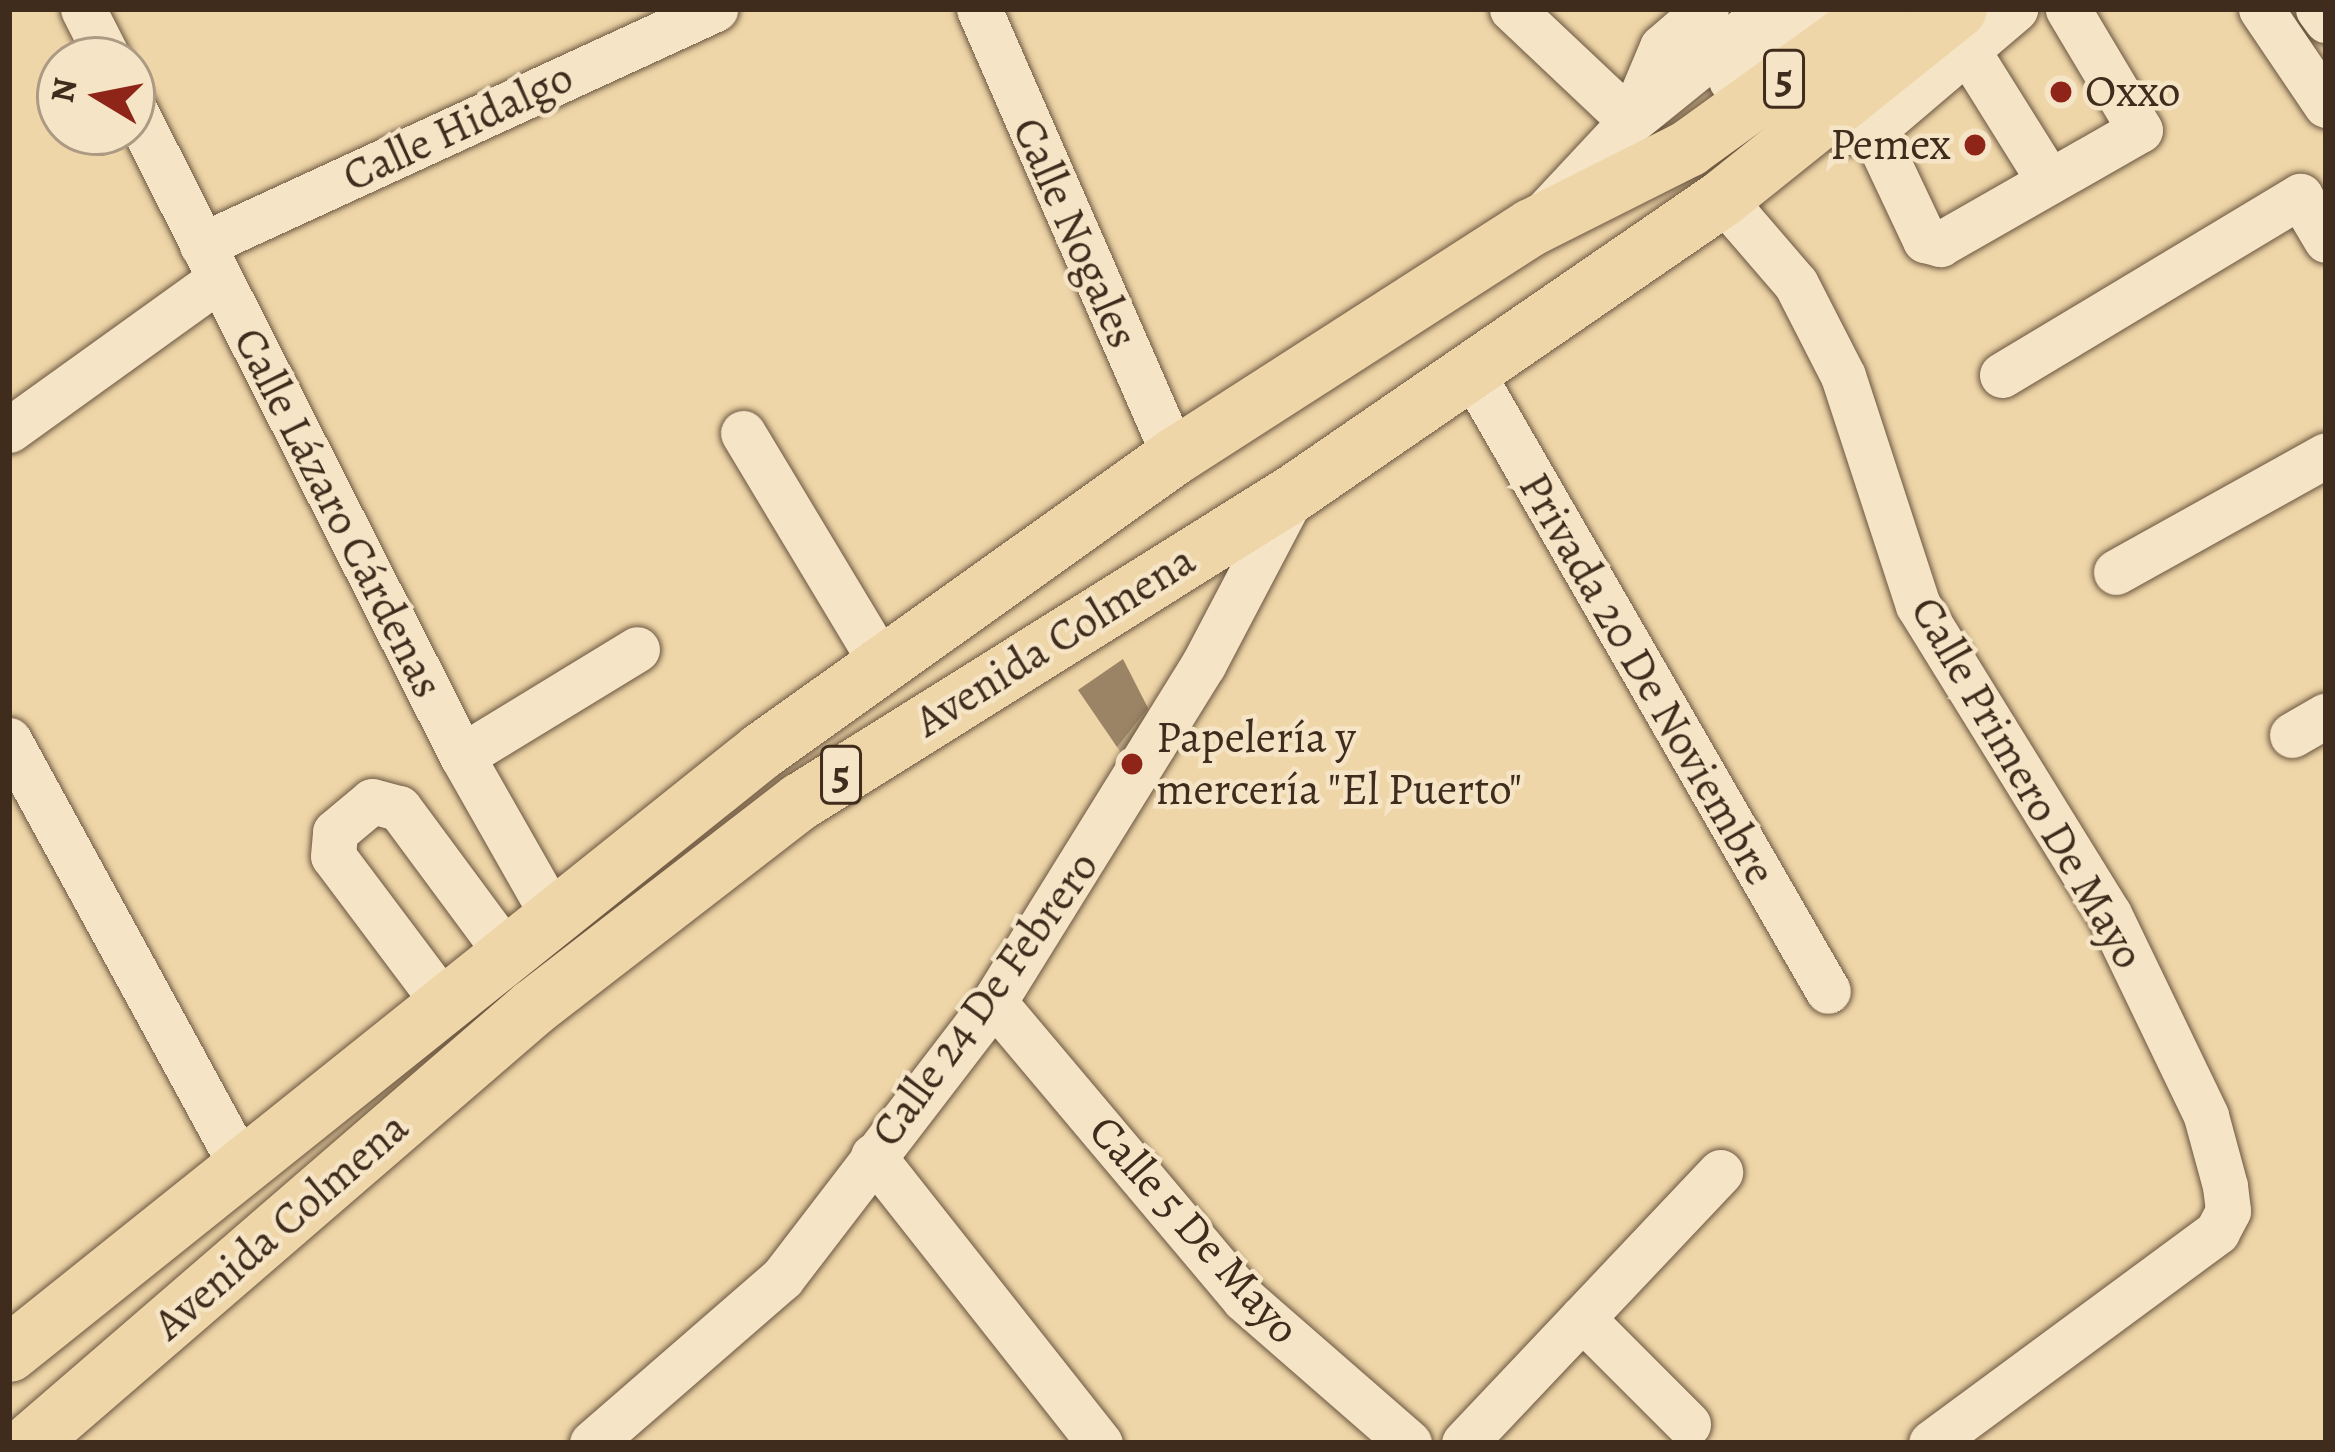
<!DOCTYPE html>
<html>
<head>
<meta charset="utf-8">
<style>
	body { margin:0 }
	#map { position:relative; width:2335px; height:1452px; overflow:hidden; background:#efd6a8; font-family:Alegreya,serif }
	div>[style] { position:absolute }
	.shadow>* { inset:0; background:#0003 }
	.building>* { inset:0; background:#9b8465 }
	.roads { filter:drop-shadow(0 0 3px #6b5640) drop-shadow(0 0 3px #6b5640) }
	.minor>* { height:45px; margin:-22.5px; padding:0 22.5px; transform-origin:22.5px; border-radius:22.5px; background:#f5e4c6 }
	.major>* { height:57px; margin:-28.5px; padding:0 28.5px; transform-origin:28.5px; border-radius:28.5px; background:#efd6a8 }
	.dots>* { width:33px; height:33px; translate:-50% -50%; box-sizing:border-box; border:6px solid #f5e4c6; border-radius:50% }
	span { translate:-50% -50%; white-space:nowrap; text-align:center; line-height:1.15; -webkit-text-stroke:9px #f5e4c6; paint-order:stroke }
	.shield-label span { padding:3px 9px; background:#f5e4c6; border:3px solid; border-radius:9px; -webkit-text-stroke-width:0 }
	.shield-label { font-size:42px; color:#3f2c1d; font-weight:700 }
	.poi-label { font-size:45px; color:#3f2c1d }
	.left { translate:0 -50%; text-align:left }
	.right { translate:-100% -50%; text-align:right }
	.street-label { font-size:45px; color:#3f2c1d }
	.frame { position:absolute; inset:0; border:12px solid #3f2c1d; pointer-events:none }
	.north { position:absolute; left:36px; top:36px; width:120px; height:120px; box-sizing:border-box; background:#f5e4c6; border:3px solid #ac9a82; border-radius:50%; rotate:280deg; font-size:33px; font-weight:700; line-height:48px; text-align:center; color:#3f2c1d }
	.north::after { content:''; display:block; margin:auto; width:42px; height:54px; background:#8f2418; clip-path:polygon(50% 0,100% 100%,50% 72%,0 100%) }
</style>
</head>
<body>
<div id="map">
	<div class="shadow">
		<i style="clip-path:polygon(1082px 691px,1147px 707px,1171px 754px,1143px 788px)"></i>
	</div>
	<div class="building">
		<i style="clip-path:polygon(1123px 659px,1148px 708px,1117px 747px,1078px 690px)"></i>
	</div>
	<div class="roads">
		<div class="minor">
			<i style="left:83px;top:9px;width:57px;rotate:63deg"></i>
			<i style="left:979px;top:9px;width:488px;rotate:66.4deg"></i>
			<i style="left:1512px;top:9px;width:163px;rotate:43.3deg"></i>
			<i style="left:2261px;top:9px;width:116px;rotate:55.9deg"></i>
			<i style="left:2318px;top:9px;width:14px;rotate:54deg"></i>
			<i style="left:1966px;top:48px;width:157px;rotate:58deg"></i>
			<i style="left:1731px;top:80px;width:115px;rotate:-38deg"></i>
			<i style="left:132px;top:105px;width:730px;rotate:63.12deg"></i>
			<i style="left:462px;top:756px;width:184px;rotate:60.4deg"></i>
			<i style="left:1632px;top:118px;width:77px;rotate:-67.1deg"></i>
			<i style="left:1662px;top:47px;width:58px;rotate:-40.8deg"></i>
			<i style="left:1873px;top:130px;width:122px;rotate:64.7deg"></i>
			<i style="left:1925px;top:240px;width:16px;rotate:15deg"></i>
			<i style="left:1940px;top:244px;width:230px;rotate:-29.7deg"></i>
			<i style="left:2140px;top:130px;width:141px;rotate:-120.8deg"></i>
			<i style="left:1848px;top:132px;width:25px;rotate:-5deg"></i>
			<i style="left:1873px;top:130px;width:187px;rotate:-40.4deg"></i>
			<i style="left:1722px;top:198px;width:113px;rotate:49.3deg"></i>
			<i style="left:1796px;top:284px;width:103px;rotate:62.9deg"></i>
			<i style="left:1843px;top:376px;width:241px;rotate:71.9deg"></i>
			<i style="left:1918px;top:605px;width:363px;rotate:58.3deg"></i>
			<i style="left:2109px;top:914px;width:224px;rotate:64.3deg"></i>
			<i style="left:2206px;top:1116px;width:73px;rotate:74.8deg"></i>
			<i style="left:2225px;top:1186px;width:25px;rotate:83deg"></i>
			<i style="left:2228px;top:1211px;width:24px;rotate:118deg"></i>
			<i style="left:2217px;top:1232px;width:355px;rotate:143.6deg"></i>
			<i style="left:1546px;top:212px;width:125px;rotate:-47deg"></i>
			<i style="left:1631px;top:121px;width:179px;rotate:-38.9deg"></i>
			<i style="left:202px;top:245px;width:565px;rotate:-24.7deg"></i>
			<i style="left:1468px;top:366px;width:721px;rotate:60.06deg"></i>
			<i style="left:2002px;top:375px;width:348px;rotate:-31deg"></i>
			<i style="left:2300px;top:196px;width:51px;rotate:59.4deg"></i>
			<i style="left:9px;top:430px;width:259px;rotate:-35.7deg"></i>
			<i style="left:743px;top:433px;width:275px;rotate:59deg"></i>
			<i style="left:2116px;top:572px;width:240px;rotate:-29.1deg"></i>
			<i style="left:2292px;top:735px;width:39px;rotate:-30deg"></i>
			<i style="left:9px;top:740px;width:489px;rotate:61.4deg"></i>
			<i style="left:462px;top:756px;width:205px;rotate:-31.4deg"></i>
			<i style="left:442px;top:1001px;width:181px;rotate:-126.9deg"></i>
			<i style="left:333px;top:856px;width:24px;rotate:-85deg"></i>
			<i style="left:335px;top:832px;width:48px;rotate:-40deg"></i>
			<i style="left:372px;top:801px;width:28px;rotate:15deg"></i>
			<i style="left:399px;top:808px;width:177px;rotate:53.5deg"></i>
			<i style="left:994px;top:1002px;width:388px;rotate:49.9deg"></i>
			<i style="left:1244px;top:1299px;width:219px;rotate:41.1deg"></i>
			<i style="left:873px;top:1156px;width:366px;rotate:51.7deg"></i>
			<i style="left:1582px;top:1318px;width:150px;rotate:45deg"></i>
			<i style="left:592px;top:1443px;width:252px;rotate:-41deg"></i>
			<i style="left:782px;top:1278px;width:348px;rotate:-52.5deg"></i>
			<i style="left:994px;top:1002px;width:397px;rotate:-58.2deg"></i>
			<i style="left:1203px;top:665px;width:195px;rotate:-62.3deg"></i>
			<i style="left:1464px;top:1443px;width:373px;rotate:-46.6deg"></i>
		</div>
		<div class="major">
			<i style="left:9px;top:1353px;width:965px;rotate:-38.69deg"></i>
			<i style="left:762px;top:750px;width:506px;rotate:-35.51deg"></i>
			<i style="left:1174px;top:456px;width:424px;rotate:-32.7deg"></i>
			<i style="left:1531px;top:227px;width:176px;rotate:-26.7deg"></i>
			<i style="left:1688px;top:148px;width:238px;rotate:-35.8deg"></i>
			<i style="left:28px;top:1443px;width:667px;rotate:-40.81deg"></i>
			<i style="left:533px;top:1007px;width:337px;rotate:-37.7deg"></i>
			<i style="left:800px;top:801px;width:583px;rotate:-32.03deg"></i>
			<i style="left:1294px;top:492px;width:519px;rotate:-34.49deg"></i>
			<i style="left:1722px;top:198px;width:302px;rotate:-38.7deg"></i>
		</div>
	</div>
	<div class="dots">
		<i style="left:2061px;top:92px;background:#8f2418"></i>
		<i style="left:1975px;top:145px;background:#8f2418"></i>
		<i style="left:1132px;top:764px;background:#8f2418"></i>
	</div>
	<div class="shield-label">
		<span style="left:1784px;top:79px">5</span>
		<span style="left:841px;top:775px">5</span>
	</div>
	<div class="poi-label">
		<span class="left" style="left:2085px;top:92px">Oxxo</span>
		<span class="right" style="left:1951px;top:145px">Pemex</span>
		<span class="left" style="left:1156px;top:764px">Papelería y<br>mercería "El Puerto"</span>
	</div>
	<div class="street-label">
		<span style="left:458px;top:127px;rotate:-25deg">Calle Hidalgo</span>
		<span style="left:1075px;top:233px;rotate:66deg">Calle Nogales</span>
		<span style="left:338px;top:513px;rotate:63deg">Calle Lázaro Cárdenas</span>
		<span style="left:1055px;top:641px;rotate:-32deg">Avenida Colmena</span>
		<span style="left:1647px;top:679px;rotate:60deg">Privada 20 De Noviembre</span>
		<span style="left:2027px;top:783px;rotate:60deg">Calle Primero De Mayo</span>
		<span style="left:985px;top:999px;rotate:-54deg">Calle 24 De Febrero</span>
		<span style="left:281px;top:1226px;rotate:-41deg">Avenida Colmena</span>
		<span style="left:1194px;top:1230px;rotate:48deg">Calle 5 De Mayo</span>
	</div>
	<div class="frame"></div>
	<div class="north">N</div>
</div>
</body>
</html>
